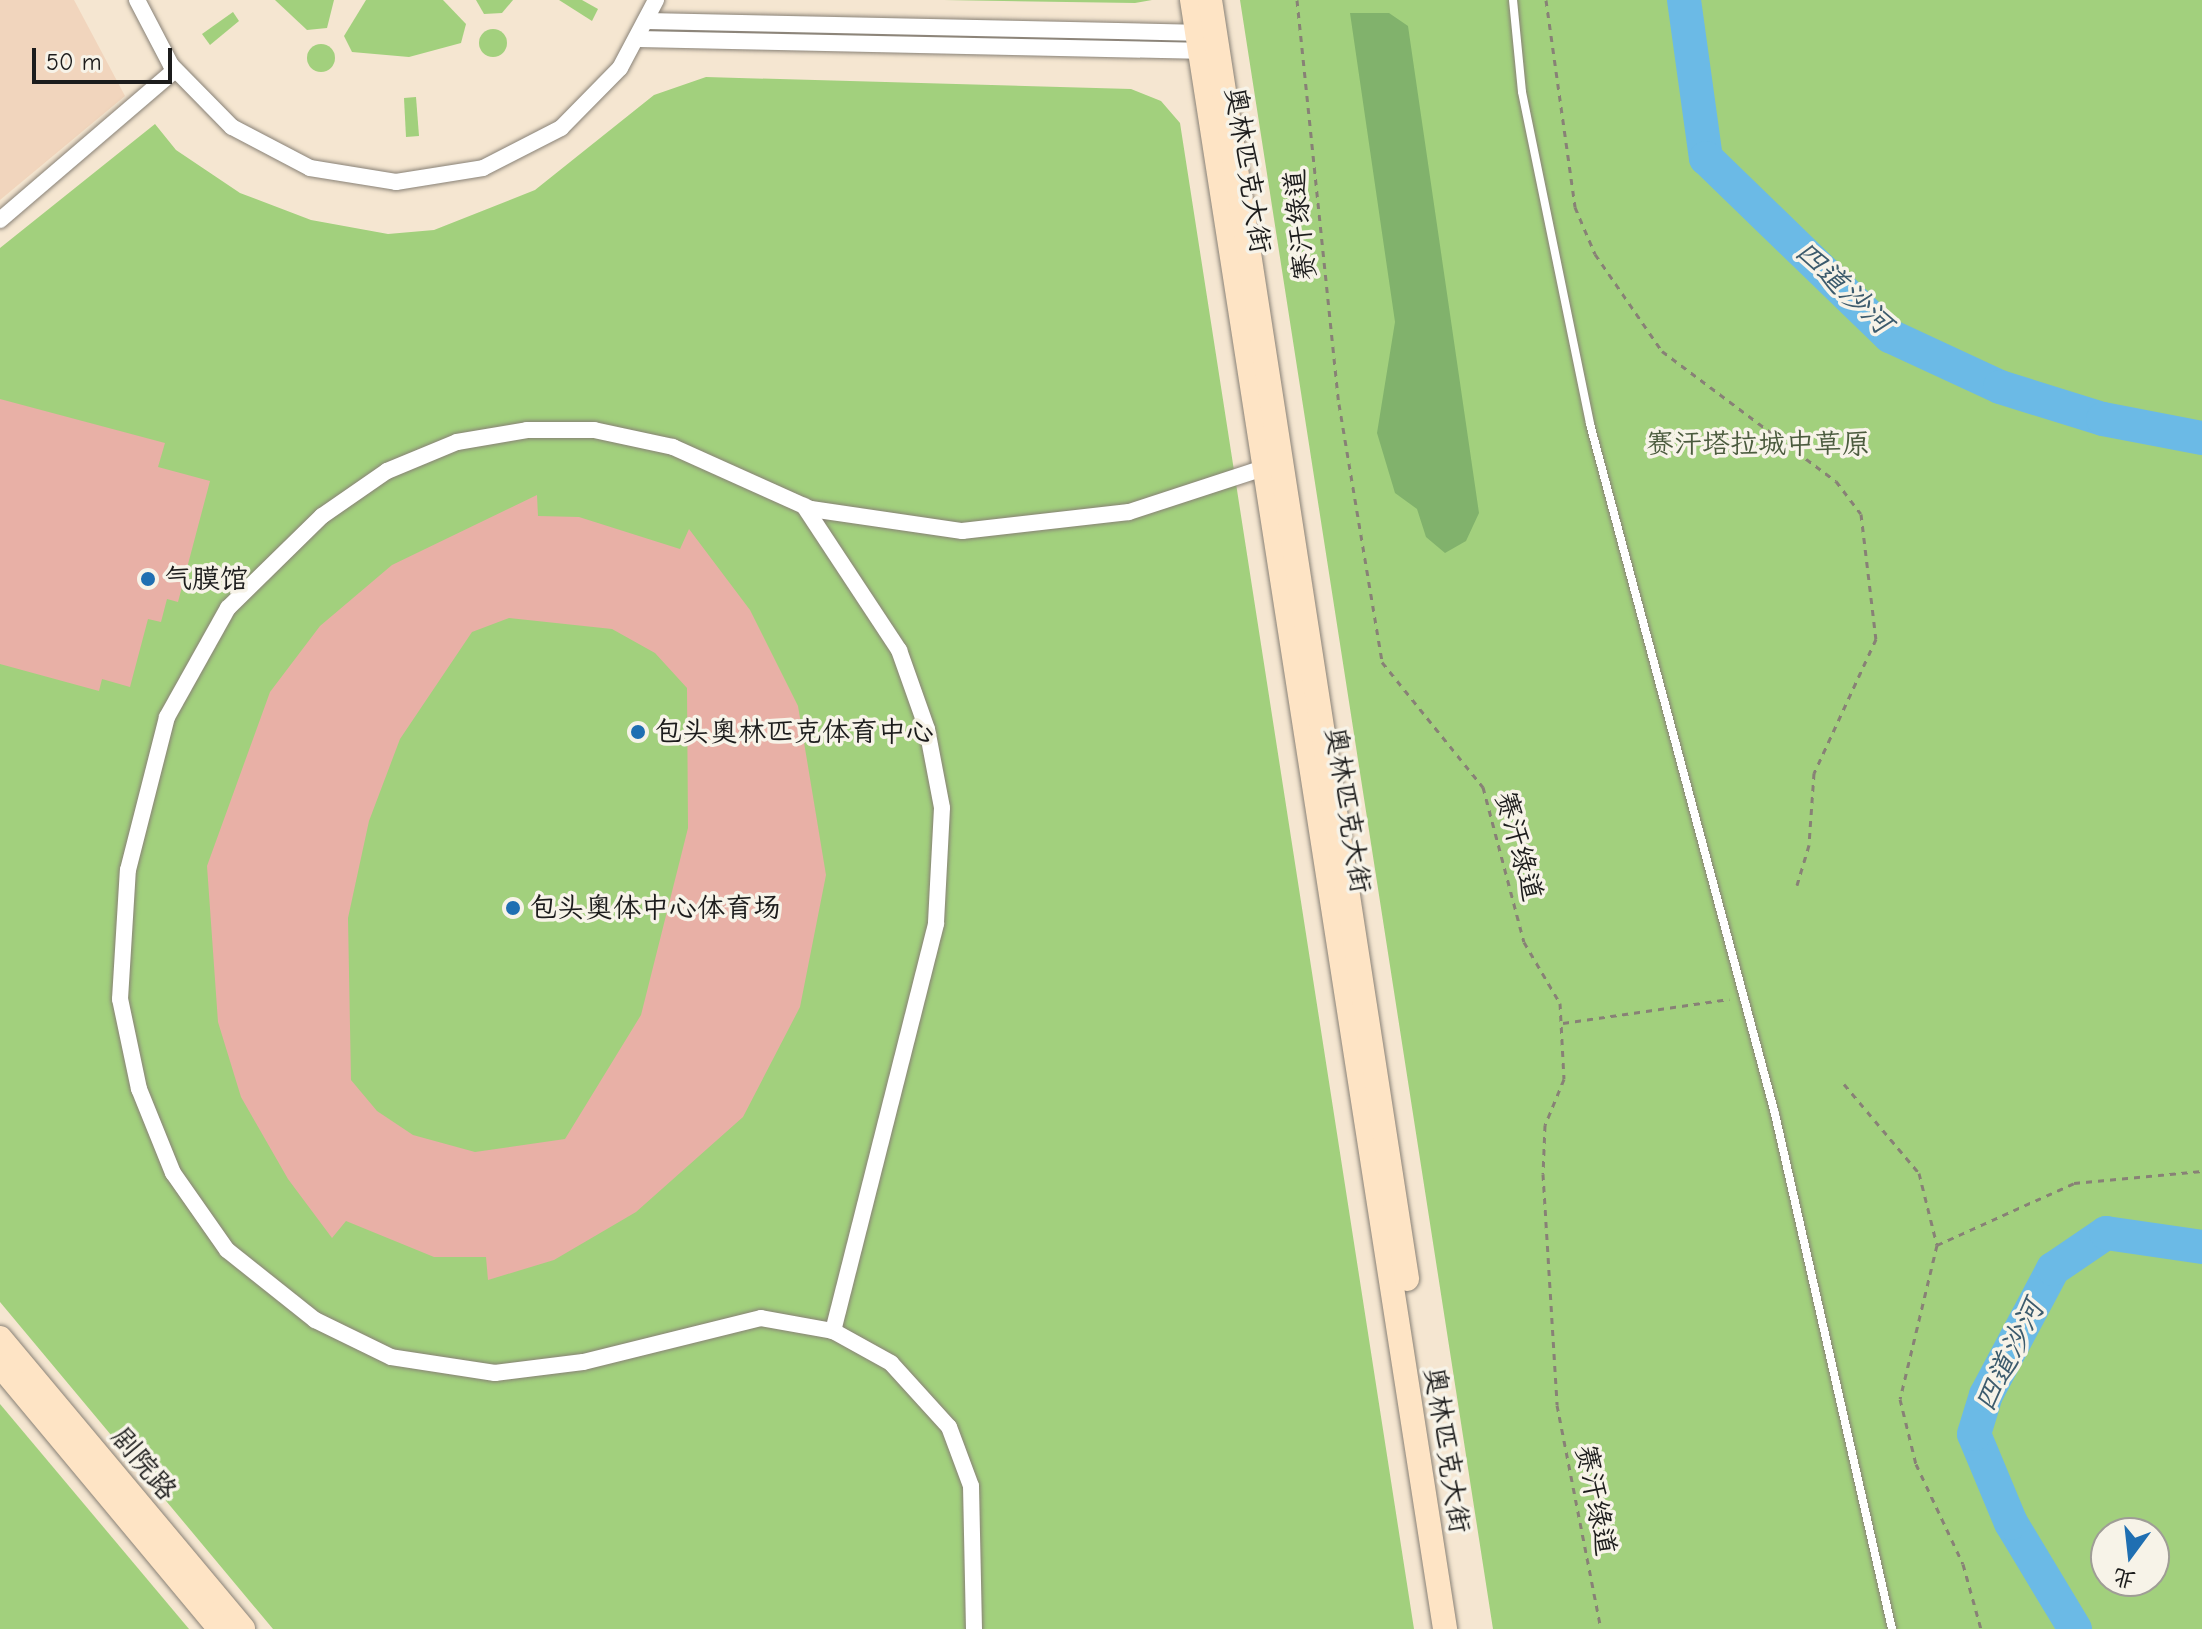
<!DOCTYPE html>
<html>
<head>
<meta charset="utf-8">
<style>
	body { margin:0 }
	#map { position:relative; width:2202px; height:1629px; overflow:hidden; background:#f5e6d1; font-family:"Comic Neue","LXGW WenKai TC",sans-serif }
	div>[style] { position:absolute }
	.built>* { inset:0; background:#f1d5bd }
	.green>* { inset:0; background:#a2d07d }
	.round { border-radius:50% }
	.forest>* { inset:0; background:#81b26c }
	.river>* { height:34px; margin:-17px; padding:0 17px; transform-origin:17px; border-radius:17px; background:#6bbae6 }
	.building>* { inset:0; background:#e8b0a6 }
	.path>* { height:3px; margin-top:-1.5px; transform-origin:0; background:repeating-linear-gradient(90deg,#888176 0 6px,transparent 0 12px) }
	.roads { filter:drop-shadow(0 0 2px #888176) drop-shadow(0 0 2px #888176) }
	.lane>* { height:8px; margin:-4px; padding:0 4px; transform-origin:4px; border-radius:4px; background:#fff }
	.street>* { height:16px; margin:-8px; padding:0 8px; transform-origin:8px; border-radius:8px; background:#fff }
	.secondary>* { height:24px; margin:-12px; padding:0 12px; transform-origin:12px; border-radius:12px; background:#fee4c5 }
	.dots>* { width:22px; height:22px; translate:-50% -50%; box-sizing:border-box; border:4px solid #f7f3e8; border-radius:50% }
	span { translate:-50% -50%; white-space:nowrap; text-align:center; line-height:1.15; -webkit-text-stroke:7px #f7f3e8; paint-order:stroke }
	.street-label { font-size:28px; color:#1c1c1c }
	.park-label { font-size:28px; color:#4b5b3e }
	.poi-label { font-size:28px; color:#1c1c1c }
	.left { translate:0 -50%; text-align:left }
	.water-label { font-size:30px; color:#3c5b6d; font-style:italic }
	.north { position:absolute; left:2090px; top:1517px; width:80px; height:80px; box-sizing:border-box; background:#f7f3e8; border:2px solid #9f9d96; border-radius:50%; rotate:195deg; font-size:22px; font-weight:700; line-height:32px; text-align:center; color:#1c1c1c }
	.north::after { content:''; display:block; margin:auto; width:28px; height:36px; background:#1f6fb2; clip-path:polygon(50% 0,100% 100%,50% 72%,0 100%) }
	.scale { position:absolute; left:32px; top:48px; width:140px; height:36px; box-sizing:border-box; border:4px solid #1c1c1c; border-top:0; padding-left:10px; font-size:24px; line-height:28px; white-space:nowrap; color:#1c1c1c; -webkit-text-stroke:6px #f7f3e8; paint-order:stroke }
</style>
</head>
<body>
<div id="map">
	<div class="built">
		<i style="clip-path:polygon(0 0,74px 0,125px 96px,0 200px)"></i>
	</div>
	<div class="green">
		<i style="clip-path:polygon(275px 0,334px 0,327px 28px,307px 30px)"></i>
		<i style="clip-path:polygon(366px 0,443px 0,466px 24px,461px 43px,409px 57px,352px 52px,344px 36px)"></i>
		<i style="clip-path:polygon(476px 0,513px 0,502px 13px,484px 14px)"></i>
		<i style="clip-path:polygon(559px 0,582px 0,598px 9px,592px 21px)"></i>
		<i style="clip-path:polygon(944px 0,1152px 0,1135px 3px)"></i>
		<i style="clip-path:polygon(evenodd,1240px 0,2202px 0,2202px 1629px,1493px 1629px,1240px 0,2106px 1533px,2154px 1533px,2154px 1581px,2106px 1581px,2106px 1533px)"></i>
		<i style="clip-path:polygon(233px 12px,239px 21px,210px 45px,202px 34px)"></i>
		<i class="round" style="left:479px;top:29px;width:28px;height:28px"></i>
		<i class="round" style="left:307px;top:44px;width:28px;height:28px"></i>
		<i style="clip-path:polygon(706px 77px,1131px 89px,1161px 101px,1180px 123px,1414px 1629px,273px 1629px,0 1302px,0 248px,155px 124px,176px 150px,240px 193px,311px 220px,388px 234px,434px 230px,535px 190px,654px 95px)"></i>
		<i style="clip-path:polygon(416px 97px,419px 136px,406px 137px,404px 98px)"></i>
		<i style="clip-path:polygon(0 1404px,189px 1629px,0 1629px)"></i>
	</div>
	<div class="forest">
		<i style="clip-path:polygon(1350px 13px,1389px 13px,1408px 26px,1479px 513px,1466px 541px,1445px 553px,1426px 537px,1417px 509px,1395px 493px,1377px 433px,1395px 322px)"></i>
	</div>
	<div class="river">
		<i style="left:1684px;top:0;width:160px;rotate:82.1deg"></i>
		<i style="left:1706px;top:158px;width:256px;rotate:44.1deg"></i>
		<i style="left:1890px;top:336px;width:121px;rotate:24.9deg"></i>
		<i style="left:2000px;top:387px;width:108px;rotate:17.3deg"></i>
		<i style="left:2103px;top:419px;width:101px;rotate:10.9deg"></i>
		<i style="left:2075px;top:1629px;width:124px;rotate:-121.1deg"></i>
		<i style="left:2011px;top:1523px;width:96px;rotate:-112.6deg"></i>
		<i style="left:1974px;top:1434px;width:41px;rotate:-72.9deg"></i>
		<i style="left:1986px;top:1395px;width:143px;rotate:-62deg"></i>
		<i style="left:2053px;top:1269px;width:64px;rotate:-34.2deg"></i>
		<i style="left:2106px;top:1233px;width:97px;rotate:8.3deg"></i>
	</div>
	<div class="building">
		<i style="clip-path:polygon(0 399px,165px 443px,158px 467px,210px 481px,178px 602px,167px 599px,161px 622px,148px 619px,130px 687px,102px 679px,99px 691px,0 664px)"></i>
		<i style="clip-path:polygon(evenodd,537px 495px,538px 516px,579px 517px,680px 549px,689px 529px,750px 610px,798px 706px,826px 875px,800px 1007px,743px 1117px,636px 1212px,554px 1260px,488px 1280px,486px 1257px,434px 1257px,346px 1221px,332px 1238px,288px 1179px,241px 1097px,218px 1022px,207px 866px,270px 692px,320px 626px,392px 565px,537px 495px,509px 618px,612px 629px,655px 653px,687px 688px,688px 828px,641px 1015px,565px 1139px,475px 1152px,413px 1135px,377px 1111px,351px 1080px,348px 918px,369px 821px,400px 739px,472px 632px,509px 618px)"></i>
	</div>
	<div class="path">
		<i style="left:1297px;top:0;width:406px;rotate:84.1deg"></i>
		<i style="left:1339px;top:404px;width:262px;rotate:80.5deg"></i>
		<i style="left:1382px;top:662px;width:161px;rotate:51.1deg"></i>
		<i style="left:1483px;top:787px;width:160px;rotate:75.2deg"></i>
		<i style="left:1524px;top:942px;width:71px;rotate:59.5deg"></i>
		<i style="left:1560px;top:1003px;width:76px;rotate:87deg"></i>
		<i style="left:1564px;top:1079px;width:50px;rotate:112.4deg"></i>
		<i style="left:1545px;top:1125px;width:49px;rotate:92.3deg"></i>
		<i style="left:1543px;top:1174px;width:231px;rotate:86.5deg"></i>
		<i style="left:1557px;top:1405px;width:228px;rotate:78.9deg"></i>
		<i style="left:1546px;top:0;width:209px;rotate:82deg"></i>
		<i style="left:1575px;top:207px;width:51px;rotate:66.9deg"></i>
		<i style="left:1595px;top:254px;width:118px;rotate:55.4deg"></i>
		<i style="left:1662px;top:351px;width:217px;rotate:36.8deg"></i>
		<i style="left:1836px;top:481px;width:41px;rotate:52.9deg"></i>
		<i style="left:1861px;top:514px;width:126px;rotate:83.2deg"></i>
		<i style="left:1876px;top:639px;width:148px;rotate:114.8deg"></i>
		<i style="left:1814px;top:773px;width:72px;rotate:94deg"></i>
		<i style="left:1809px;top:845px;width:42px;rotate:106.7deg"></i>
		<i style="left:1563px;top:1023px;width:168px;rotate:-8.2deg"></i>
		<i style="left:1844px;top:1084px;width:116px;rotate:49.9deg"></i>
		<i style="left:1919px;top:1173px;width:74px;rotate:76deg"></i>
		<i style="left:1937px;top:1245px;width:150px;rotate:-24.3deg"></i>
		<i style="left:2074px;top:1183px;width:129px;rotate:-5.4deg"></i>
		<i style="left:1937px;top:1245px;width:158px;rotate:103.5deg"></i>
		<i style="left:1900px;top:1399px;width:67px;rotate:76.2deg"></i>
		<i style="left:1916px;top:1464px;width:110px;rotate:64.8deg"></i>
		<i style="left:1963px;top:1564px;width:67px;rotate:74.5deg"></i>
	</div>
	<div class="roads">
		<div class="lane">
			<i style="left:1513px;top:0;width:92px;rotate:84.4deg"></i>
			<i style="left:1522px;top:92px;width:339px;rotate:78.4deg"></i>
			<i style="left:1590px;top:424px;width:714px;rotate:74.99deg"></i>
			<i style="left:1775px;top:1114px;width:528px;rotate:77.2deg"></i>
		</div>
		<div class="street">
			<i style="left:137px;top:0;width:73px;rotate:62.4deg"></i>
			<i style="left:171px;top:65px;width:87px;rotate:45.5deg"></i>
			<i style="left:232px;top:127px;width:88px;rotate:27.7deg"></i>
			<i style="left:310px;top:168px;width:87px;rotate:9.2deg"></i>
			<i style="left:396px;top:182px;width:88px;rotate:-9.1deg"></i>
			<i style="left:483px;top:168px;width:88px;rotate:-27.1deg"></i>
			<i style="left:561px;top:128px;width:84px;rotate:-45.5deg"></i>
			<i style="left:620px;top:68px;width:77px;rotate:-62.1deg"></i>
			<i style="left:647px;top:21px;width:558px;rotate:1.23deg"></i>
			<i style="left:638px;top:39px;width:570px;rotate:1.21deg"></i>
			<i style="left:0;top:220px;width:230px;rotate:-40.6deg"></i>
			<i style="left:804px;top:506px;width:173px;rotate:56.6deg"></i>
			<i style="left:899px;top:650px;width:84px;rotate:70.5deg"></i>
			<i style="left:927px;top:729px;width:80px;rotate:79.2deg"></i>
			<i style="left:942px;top:808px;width:116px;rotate:93deg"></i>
			<i style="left:936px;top:924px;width:420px;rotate:104.2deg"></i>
			<i style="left:974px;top:1629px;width:143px;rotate:-91.2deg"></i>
			<i style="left:971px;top:1486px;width:63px;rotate:-110.4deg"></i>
			<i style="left:949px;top:1427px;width:86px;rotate:-132.2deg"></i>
			<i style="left:891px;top:1363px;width:66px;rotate:-151.1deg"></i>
			<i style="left:833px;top:1331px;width:73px;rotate:-169.8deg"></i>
			<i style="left:761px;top:1318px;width:183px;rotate:166.1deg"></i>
			<i style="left:583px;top:1362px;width:89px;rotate:172.9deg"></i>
			<i style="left:495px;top:1373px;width:105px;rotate:-171.3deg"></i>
			<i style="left:391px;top:1357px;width:85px;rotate:-154deg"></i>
			<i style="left:315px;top:1320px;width:112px;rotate:-141.5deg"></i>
			<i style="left:227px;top:1250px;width:94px;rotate:-125deg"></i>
			<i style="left:173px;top:1173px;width:91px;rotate:-112deg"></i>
			<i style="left:139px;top:1089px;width:92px;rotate:-101.9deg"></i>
			<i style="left:120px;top:999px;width:129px;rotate:-86.5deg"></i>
			<i style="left:128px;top:870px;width:158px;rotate:-75.7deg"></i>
			<i style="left:167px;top:717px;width:125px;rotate:-60.8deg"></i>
			<i style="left:228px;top:608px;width:132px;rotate:-44.4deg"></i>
			<i style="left:322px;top:516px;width:79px;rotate:-34.7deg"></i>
			<i style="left:387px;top:471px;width:76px;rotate:-22.5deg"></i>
			<i style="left:457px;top:442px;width:71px;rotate:-9.7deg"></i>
			<i style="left:527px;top:430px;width:67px"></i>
			<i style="left:594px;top:430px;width:81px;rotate:12.1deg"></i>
			<i style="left:673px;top:447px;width:151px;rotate:24.2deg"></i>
			<i style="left:811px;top:509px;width:153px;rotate:8.3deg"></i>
			<i style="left:962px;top:531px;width:168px;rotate:-6.5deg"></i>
			<i style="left:1129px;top:512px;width:142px;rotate:-18.1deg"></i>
		</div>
		<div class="secondary">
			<i style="left:1192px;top:0;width:1649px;rotate:81.17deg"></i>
			<i style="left:1210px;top:0;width:1294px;rotate:81.24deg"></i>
			<i style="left:0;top:1338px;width:379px;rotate:50.1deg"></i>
			<i style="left:0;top:1365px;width:344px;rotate:50.2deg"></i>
		</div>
	</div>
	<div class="dots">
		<i style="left:148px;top:579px;background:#1f6fb2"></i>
		<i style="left:638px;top:732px;background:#1f6fb2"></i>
		<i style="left:513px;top:908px;background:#1f6fb2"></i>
	</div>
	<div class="street-label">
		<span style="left:1248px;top:170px;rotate:81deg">奥林匹克大街</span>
		<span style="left:1300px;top:225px;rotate:-96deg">赛汗绿道</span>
		<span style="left:1348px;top:810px;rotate:81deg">奥林匹克大街</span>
		<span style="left:1519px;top:846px;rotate:75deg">赛汗绿道</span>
		<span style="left:1447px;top:1450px;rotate:81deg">奥林匹克大街</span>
		<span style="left:144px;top:1464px;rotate:50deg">剧院路</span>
		<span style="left:1596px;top:1500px;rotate:79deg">赛汗绿道</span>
	</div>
	<div class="park-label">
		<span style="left:1758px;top:444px">赛汗塔拉城中草原</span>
	</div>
	<div class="poi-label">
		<span class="left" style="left:164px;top:579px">气膜馆</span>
		<span class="left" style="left:654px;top:732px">包头奥林匹克体育中心</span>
		<span class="left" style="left:529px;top:908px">包头奥体中心体育场</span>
	</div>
	<div class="water-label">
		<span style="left:1843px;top:288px;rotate:43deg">四道沙河</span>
		<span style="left:2010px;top:1356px;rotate:-64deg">四道沙河</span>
	</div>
	<div class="north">北</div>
	<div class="scale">50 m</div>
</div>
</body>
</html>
